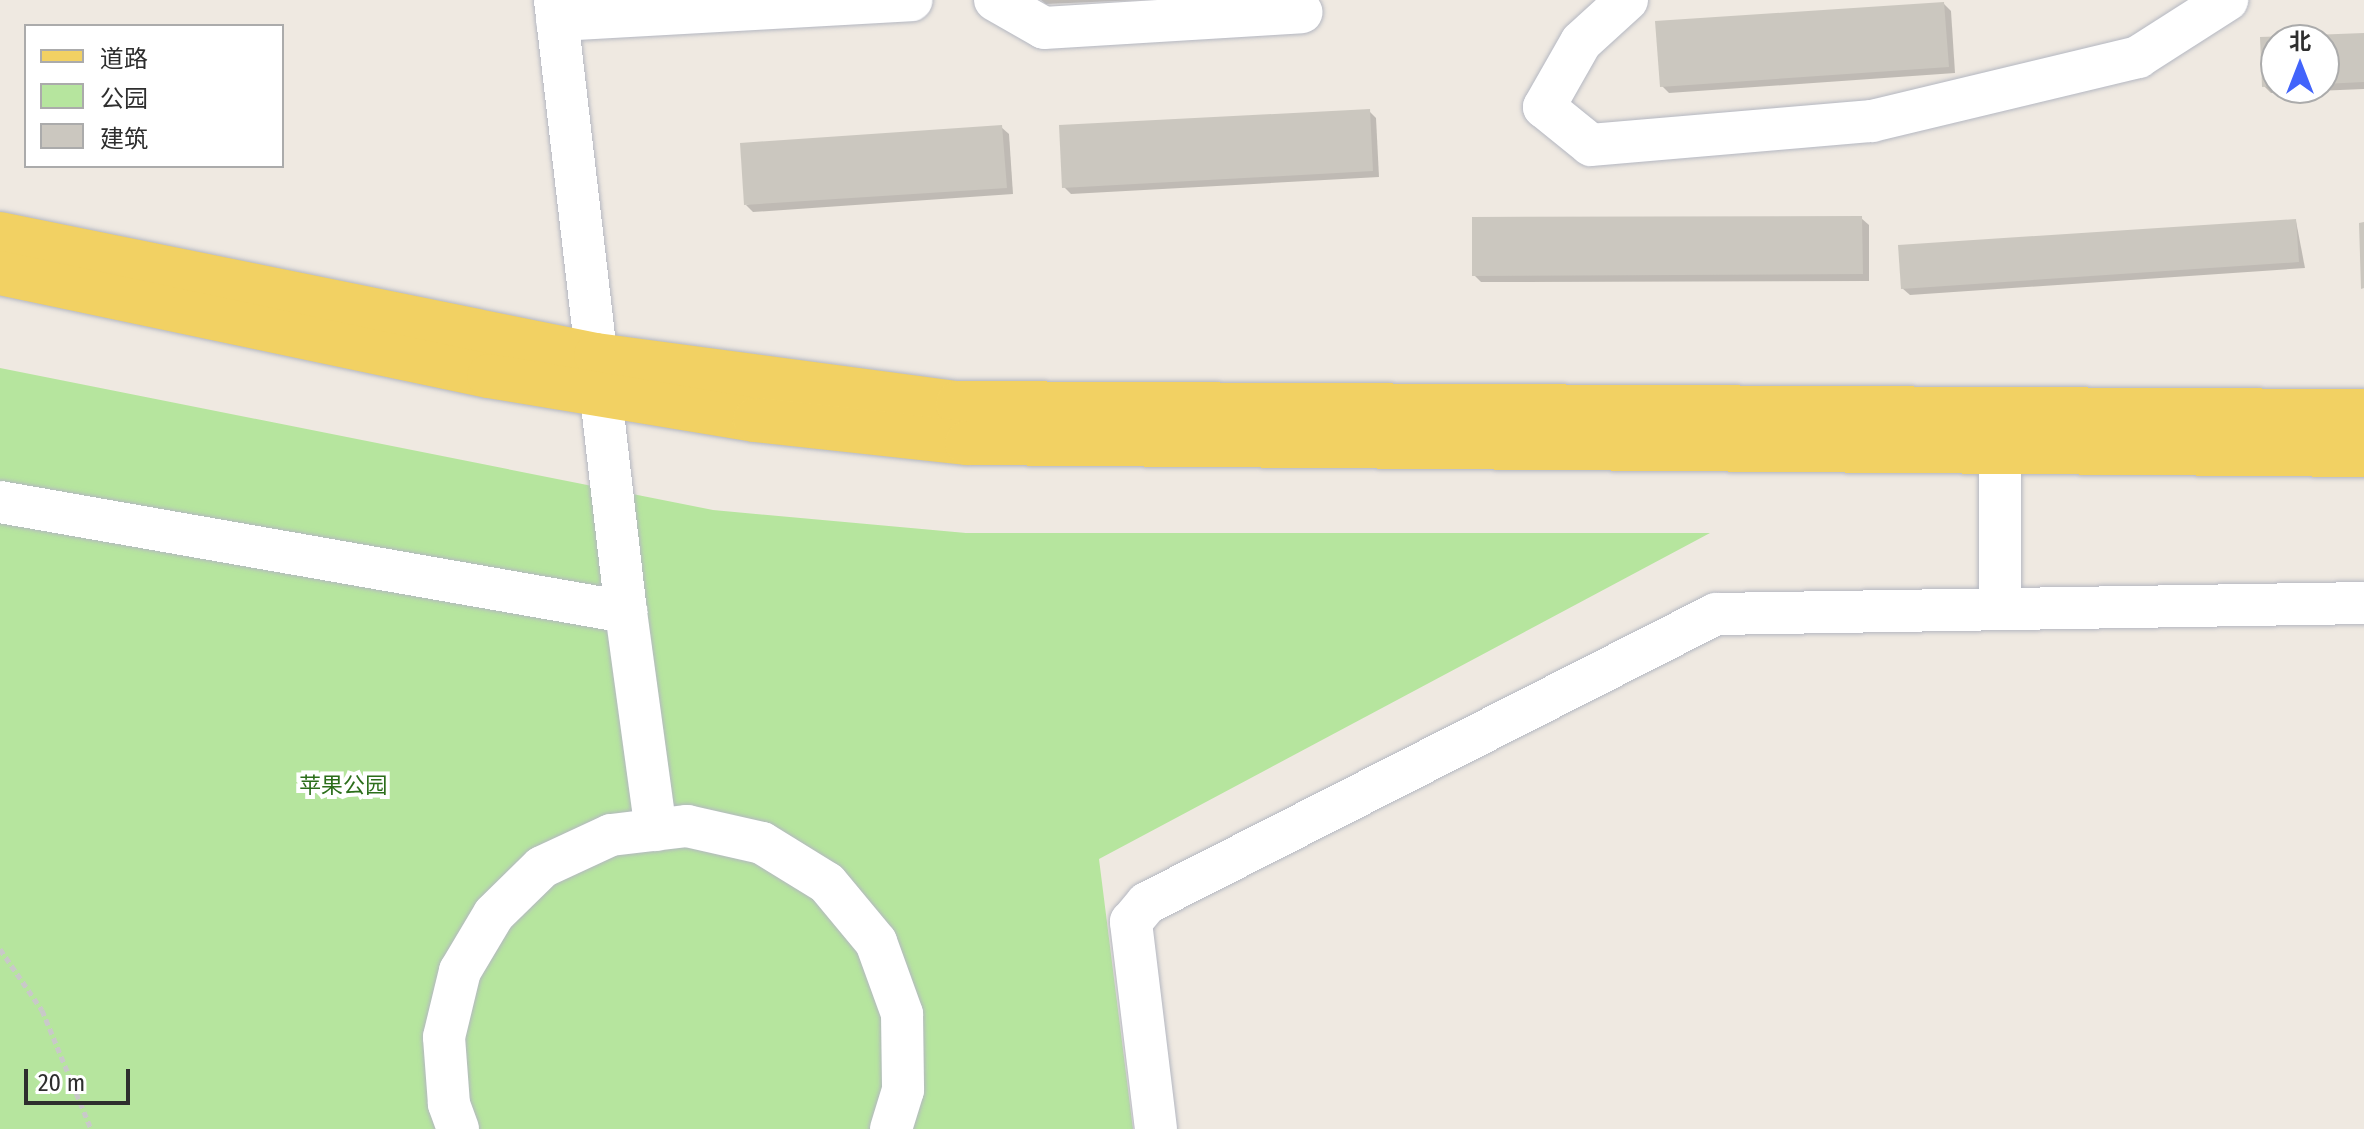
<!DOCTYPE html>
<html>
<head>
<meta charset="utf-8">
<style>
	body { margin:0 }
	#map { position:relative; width:2364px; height:1129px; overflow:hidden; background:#efe9e1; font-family:"Fira Sans Condensed","Noto Sans SC",sans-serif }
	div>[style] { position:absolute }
	.green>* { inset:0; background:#b6e59e }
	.shadow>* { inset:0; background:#0003 }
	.building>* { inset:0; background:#cbc7bf }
	.path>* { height:5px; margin-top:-2.5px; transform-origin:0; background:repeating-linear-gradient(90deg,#c9c9c9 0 6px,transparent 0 10px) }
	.roads { filter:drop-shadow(0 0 2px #b4b7c1) drop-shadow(0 0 2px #b4b7c1) }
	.minor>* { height:42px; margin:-21px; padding:0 21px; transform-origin:21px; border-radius:21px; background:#fff }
	.major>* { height:44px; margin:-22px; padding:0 22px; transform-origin:22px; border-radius:22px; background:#f2d163 }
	span { translate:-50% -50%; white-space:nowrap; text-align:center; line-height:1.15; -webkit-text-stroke:8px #fff; paint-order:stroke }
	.park-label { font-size:22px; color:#2c6e1b }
	.legend { position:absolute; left:24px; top:24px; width:260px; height:144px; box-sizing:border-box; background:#fff; border:2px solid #ababab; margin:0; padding:10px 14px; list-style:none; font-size:24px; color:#2e2e2e }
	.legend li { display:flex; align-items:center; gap:16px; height:40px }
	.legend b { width:40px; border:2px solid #ababab }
	.north { position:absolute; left:2260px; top:24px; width:80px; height:80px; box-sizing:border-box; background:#fff; border:2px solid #ababab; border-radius:50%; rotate:0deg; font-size:22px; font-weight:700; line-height:32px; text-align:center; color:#2e2e2e }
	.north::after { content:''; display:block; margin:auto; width:28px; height:36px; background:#4264fb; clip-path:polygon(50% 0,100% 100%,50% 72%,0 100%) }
	.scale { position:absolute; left:24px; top:1069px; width:106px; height:36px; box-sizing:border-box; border:4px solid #2e2e2e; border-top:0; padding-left:10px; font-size:24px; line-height:28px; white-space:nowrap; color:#2e2e2e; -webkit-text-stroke:6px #fff; paint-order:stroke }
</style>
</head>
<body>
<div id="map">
	<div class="green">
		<i style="clip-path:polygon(0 368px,713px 510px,966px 533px,1710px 533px,1099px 859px,1133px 1129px,0 1129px)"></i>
	</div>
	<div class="shadow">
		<i style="clip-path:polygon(1041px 0,1139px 0,1046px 4px)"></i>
		<i style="clip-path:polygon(1944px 4px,1951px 11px,1955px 73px,1669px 93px,1662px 86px)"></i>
		<i style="clip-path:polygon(evenodd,2364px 35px,2364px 89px,2271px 93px,2264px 86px,2262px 39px,2364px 35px,2276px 40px,2324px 40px,2324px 88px,2276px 88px,2276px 40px)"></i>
		<i style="clip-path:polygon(1369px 111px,1376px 118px,1379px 177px,1071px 194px,1064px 187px)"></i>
		<i style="clip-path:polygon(1001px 127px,1009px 134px,1013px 194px,753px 212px,746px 205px)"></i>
		<i style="clip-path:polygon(1861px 218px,1869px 225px,1869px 281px,1481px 282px,1474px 275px)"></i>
		<i style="clip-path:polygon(2296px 221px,2305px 268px,1910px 295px,1902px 288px)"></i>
	</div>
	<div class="building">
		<i style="clip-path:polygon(1944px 2px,1949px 67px,1660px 87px,1655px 21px)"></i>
		<i style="clip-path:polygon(2364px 33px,2364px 82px,2324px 84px,2324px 40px,2276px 40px,2276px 86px,2262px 87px,2260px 37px)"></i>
		<i style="clip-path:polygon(1370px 109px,1373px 171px,1062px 188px,1059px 125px)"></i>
		<i style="clip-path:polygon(1002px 125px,1007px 188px,744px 205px,740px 143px)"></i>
		<i style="clip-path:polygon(1862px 216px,1863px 274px,1472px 276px,1472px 217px)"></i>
		<i style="clip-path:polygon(2296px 219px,2299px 262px,1901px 289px,1898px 245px)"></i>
		<i style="clip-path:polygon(2364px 222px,2364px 288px,2361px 289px,2359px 223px)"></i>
	</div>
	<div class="path">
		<i style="left:0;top:949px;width:74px;rotate:55.5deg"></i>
		<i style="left:42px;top:1010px;width:129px;rotate:67.6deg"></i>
	</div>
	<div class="roads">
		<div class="minor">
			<i style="left:555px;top:0;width:616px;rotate:83.38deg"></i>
			<i style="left:995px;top:0;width:56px;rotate:29.7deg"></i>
			<i style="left:1044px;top:28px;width:258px;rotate:-3.5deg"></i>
			<i style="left:1627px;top:0;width:62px;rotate:137.6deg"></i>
			<i style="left:1581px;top:42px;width:75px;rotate:119.6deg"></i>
			<i style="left:1544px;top:107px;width:60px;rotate:39deg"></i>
			<i style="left:1591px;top:145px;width:282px;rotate:-4.9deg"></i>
			<i style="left:1872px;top:121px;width:274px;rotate:-13.5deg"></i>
			<i style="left:2138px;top:57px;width:106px;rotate:-32.6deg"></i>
			<i style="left:557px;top:20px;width:355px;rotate:-3.2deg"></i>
			<i style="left:2000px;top:418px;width:187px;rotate:90deg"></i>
			<i style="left:0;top:502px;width:636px;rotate:9.97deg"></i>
			<i style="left:626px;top:612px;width:220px;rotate:82.2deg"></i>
			<i style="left:458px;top:1129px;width:27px;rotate:-110deg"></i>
			<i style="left:449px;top:1104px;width:67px;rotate:-94.3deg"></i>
			<i style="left:444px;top:1037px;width:68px;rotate:-76.4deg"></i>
			<i style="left:460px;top:971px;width:66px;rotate:-59.2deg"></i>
			<i style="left:494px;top:914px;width:67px;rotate:-44.4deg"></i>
			<i style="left:542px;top:867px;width:76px;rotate:-24.9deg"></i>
			<i style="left:611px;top:835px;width:77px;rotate:-6.8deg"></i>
			<i style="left:687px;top:826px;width:77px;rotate:12.8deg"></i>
			<i style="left:762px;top:843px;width:76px;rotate:31.6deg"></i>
			<i style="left:827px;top:883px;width:77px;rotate:50.3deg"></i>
			<i style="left:876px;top:942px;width:77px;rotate:70.1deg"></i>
			<i style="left:902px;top:1014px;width:76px;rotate:89.2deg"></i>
			<i style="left:903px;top:1090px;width:41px;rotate:107.1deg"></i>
			<i style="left:1156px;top:1129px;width:209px;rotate:-96.9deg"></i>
			<i style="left:1131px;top:922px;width:25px;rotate:-50deg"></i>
			<i style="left:1147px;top:903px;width:638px;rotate:-26.93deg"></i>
			<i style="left:1716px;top:614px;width:648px;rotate:-0.97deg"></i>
		</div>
		<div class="major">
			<i style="left:0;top:234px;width:608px;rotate:11.48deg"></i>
			<i style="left:596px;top:355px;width:365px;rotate:7.6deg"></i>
			<i style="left:958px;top:403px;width:1406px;rotate:0.33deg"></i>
			<i style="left:0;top:273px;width:500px;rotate:11.9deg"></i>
			<i style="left:489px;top:376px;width:270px;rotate:9.4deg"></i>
			<i style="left:755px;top:420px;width:213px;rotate:6.2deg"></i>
			<i style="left:967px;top:443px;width:1397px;rotate:0.49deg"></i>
		</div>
	</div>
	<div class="park-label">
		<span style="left:343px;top:786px">苹果公园</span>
	</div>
	<ul class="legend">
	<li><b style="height:10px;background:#f2d163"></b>道路</li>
	<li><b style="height:22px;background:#b6e59e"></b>公园</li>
	<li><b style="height:22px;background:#cbc7bf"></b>建筑</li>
	</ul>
	<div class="north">北</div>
	<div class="scale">20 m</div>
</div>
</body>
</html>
